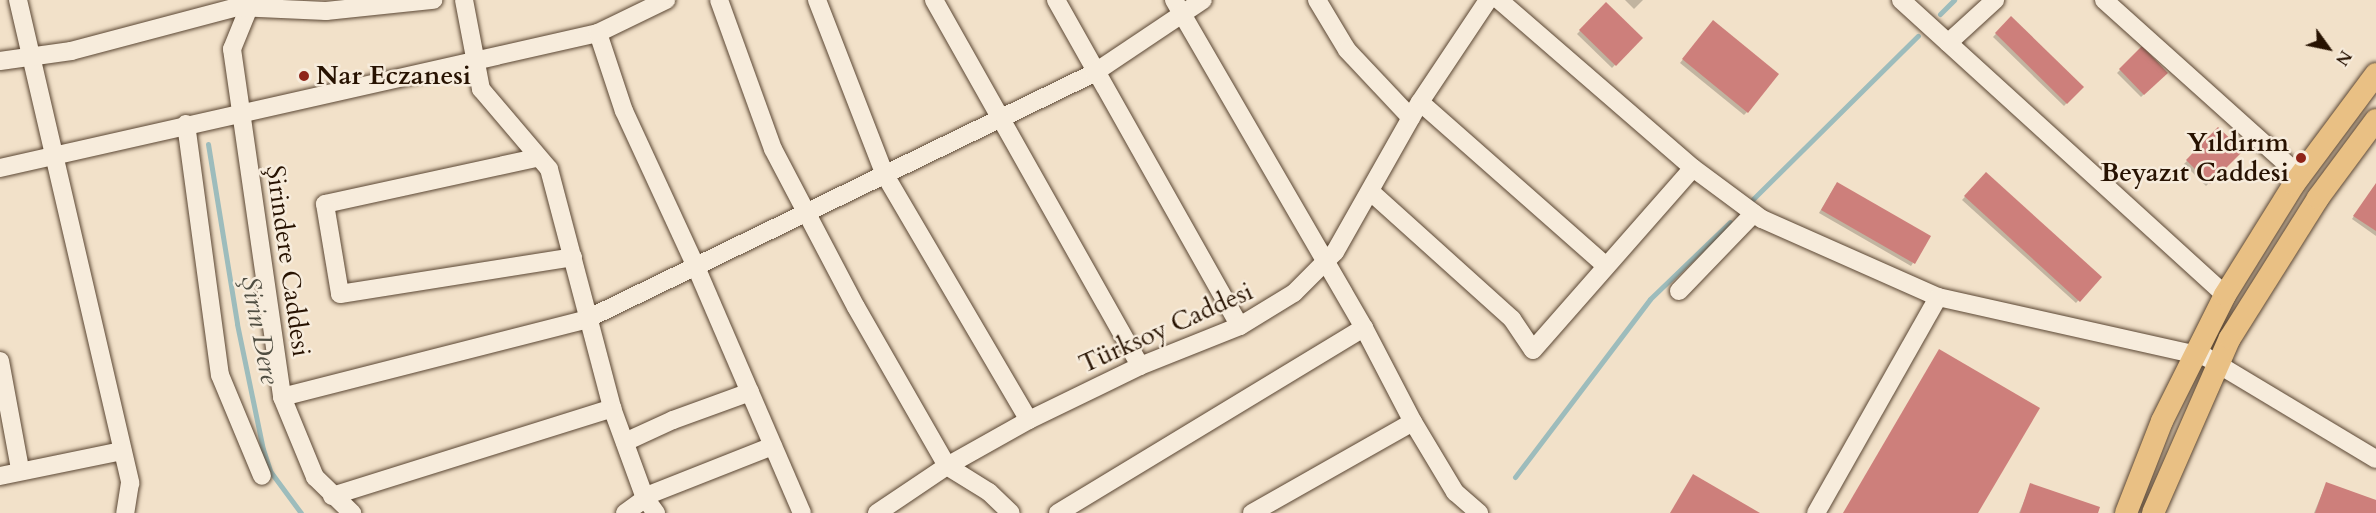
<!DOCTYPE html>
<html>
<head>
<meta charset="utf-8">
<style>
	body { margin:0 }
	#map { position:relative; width:2376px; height:513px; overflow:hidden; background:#f2e1c9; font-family:Cardo,serif }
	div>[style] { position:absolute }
	.shadow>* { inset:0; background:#0003 }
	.stream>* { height:5px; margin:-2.5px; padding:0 2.5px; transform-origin:2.5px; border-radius:2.5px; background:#9dbcbc }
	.building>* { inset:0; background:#cd7f7b }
	.roads { filter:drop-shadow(0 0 2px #5a4633) drop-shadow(0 0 2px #5a4633) }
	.minor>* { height:18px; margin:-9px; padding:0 9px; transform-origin:9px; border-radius:9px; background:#f7ecdc }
	.major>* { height:22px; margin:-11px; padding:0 11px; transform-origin:11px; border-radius:11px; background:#e9c084 }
	.dots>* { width:16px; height:16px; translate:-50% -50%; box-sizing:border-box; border:3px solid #f7ecdc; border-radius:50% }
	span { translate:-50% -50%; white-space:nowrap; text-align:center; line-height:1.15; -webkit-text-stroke:5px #f7ecdc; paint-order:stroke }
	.poi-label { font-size:26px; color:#271201; font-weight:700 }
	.left { translate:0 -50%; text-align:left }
	.right { translate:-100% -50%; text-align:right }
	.street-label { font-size:26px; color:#271201 }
	.water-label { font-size:27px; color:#504e42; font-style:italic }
	.north { position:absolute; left:2298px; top:18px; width:60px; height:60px; -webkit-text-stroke:4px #f7ecdc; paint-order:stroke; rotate:123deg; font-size:16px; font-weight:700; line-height:24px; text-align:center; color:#271201 }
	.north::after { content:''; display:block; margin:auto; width:21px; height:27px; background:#271201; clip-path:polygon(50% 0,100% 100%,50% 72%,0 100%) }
</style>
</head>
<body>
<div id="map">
	<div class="shadow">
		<i style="clip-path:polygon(1625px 0,1643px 0,1634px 9px)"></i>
		<i style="clip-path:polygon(1606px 4px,1641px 38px,1612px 68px,1577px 34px)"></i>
		<i style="clip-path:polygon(2011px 18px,2082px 87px,2064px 106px,1993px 37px)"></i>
		<i style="clip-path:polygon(1711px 25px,1747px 112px,1744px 115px,1680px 63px)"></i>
		<i style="clip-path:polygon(2142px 48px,2166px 73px,2141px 97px,2117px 73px)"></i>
		<i style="clip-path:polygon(2218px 129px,2241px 151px,2206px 186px,2184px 164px)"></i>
		<i style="clip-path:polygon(1986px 174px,2099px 277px,2076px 303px,1962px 200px)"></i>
		<i style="clip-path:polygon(2376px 184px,2376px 236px,2352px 219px)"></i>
		<i style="clip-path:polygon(1835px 186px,1913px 263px,1911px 266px,1819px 213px)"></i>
		<i style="clip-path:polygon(2326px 484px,2376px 502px,2376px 513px,2314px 513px)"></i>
		<i style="clip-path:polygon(2031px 485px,2096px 513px,2019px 513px)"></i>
	</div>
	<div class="stream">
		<i style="left:1940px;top:14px;width:20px;rotate:-45deg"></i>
		<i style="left:208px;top:144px;width:182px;rotate:80.8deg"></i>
		<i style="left:237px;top:324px;width:128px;rotate:78.3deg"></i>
		<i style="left:263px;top:449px;width:23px;rotate:72deg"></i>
		<i style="left:270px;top:471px;width:52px;rotate:53.6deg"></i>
		<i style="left:1753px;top:199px;width:232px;rotate:-44.7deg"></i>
		<i style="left:1515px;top:477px;width:223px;rotate:-52.8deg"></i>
		<i style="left:1650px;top:299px;width:111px;rotate:-43.9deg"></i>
	</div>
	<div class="building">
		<i style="clip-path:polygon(1606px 2px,1643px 38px,1616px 66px,1579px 30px)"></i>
		<i style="clip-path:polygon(2011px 16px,2084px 87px,2067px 104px,1995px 33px)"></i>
		<i style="clip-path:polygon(1713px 20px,1779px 74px,1748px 113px,1682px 59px)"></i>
		<i style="clip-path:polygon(2142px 46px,2168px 73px,2144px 95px,2119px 69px)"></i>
		<i style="clip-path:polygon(2218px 127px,2243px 151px,2210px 184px,2186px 160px)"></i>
		<i style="clip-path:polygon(1986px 172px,2102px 277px,2080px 302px,1964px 196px)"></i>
		<i style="clip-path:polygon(1837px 182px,1931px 236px,1915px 264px,1821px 210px)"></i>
		<i style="clip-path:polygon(2376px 183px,2376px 231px,2353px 216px)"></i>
		<i style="clip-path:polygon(1939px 349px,2040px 408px,1978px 513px,1843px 513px)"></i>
		<i style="clip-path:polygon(1693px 474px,1760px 513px,1670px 513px)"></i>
		<i style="clip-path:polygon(2326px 482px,2376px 500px,2376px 513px,2315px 513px)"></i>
		<i style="clip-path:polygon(2030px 483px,2100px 507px,2098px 513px,2020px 513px)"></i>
	</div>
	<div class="roads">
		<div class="minor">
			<i style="left:18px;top:0;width:496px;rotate:76.9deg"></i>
			<i style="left:130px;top:483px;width:30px;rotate:99deg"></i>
			<i style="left:252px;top:0;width:53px;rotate:112.2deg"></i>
			<i style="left:232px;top:49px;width:352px;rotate:81.8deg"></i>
			<i style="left:282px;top:397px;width:87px;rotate:67.6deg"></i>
			<i style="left:315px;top:477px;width:52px;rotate:44.2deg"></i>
			<i style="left:464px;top:0;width:91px;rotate:79.2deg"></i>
			<i style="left:481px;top:89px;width:105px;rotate:49.6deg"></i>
			<i style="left:549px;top:169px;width:247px;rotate:75.2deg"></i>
			<i style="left:612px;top:408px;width:96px;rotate:69.9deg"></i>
			<i style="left:645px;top:498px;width:19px;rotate:54deg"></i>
			<i style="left:719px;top:0;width:158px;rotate:70.1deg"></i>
			<i style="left:773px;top:149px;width:178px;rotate:62.3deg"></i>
			<i style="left:856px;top:307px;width:183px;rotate:60.2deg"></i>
			<i style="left:947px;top:466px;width:49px;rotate:31.8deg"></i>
			<i style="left:989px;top:492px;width:30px;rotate:44deg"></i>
			<i style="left:817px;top:0;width:188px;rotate:68.8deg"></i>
			<i style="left:885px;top:175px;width:284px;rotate:59.6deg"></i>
			<i style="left:934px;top:0;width:420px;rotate:60.6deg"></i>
			<i style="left:1056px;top:0;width:374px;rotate:60.6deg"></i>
			<i style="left:1174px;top:0;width:379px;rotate:59.9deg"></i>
			<i style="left:1364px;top:328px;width:106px;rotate:62.5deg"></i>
			<i style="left:1413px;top:422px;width:82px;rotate:59deg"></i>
			<i style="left:1455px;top:492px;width:32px;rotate:41deg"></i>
			<i style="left:1317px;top:0;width:58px;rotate:59deg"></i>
			<i style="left:1347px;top:50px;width:93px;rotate:46.7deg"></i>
			<i style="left:1499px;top:0;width:257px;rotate:40.9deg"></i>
			<i style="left:1693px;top:168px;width:86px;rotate:36.5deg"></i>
			<i style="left:1762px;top:219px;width:193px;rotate:23.9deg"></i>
			<i style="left:1938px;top:297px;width:275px;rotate:12.6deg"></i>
			<i style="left:2206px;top:357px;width:198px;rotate:31deg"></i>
			<i style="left:1901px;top:0;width:438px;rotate:42.3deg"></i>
			<i style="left:2104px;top:0;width:265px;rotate:41.9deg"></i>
			<i style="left:598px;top:33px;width:82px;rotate:71.6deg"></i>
			<i style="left:624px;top:111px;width:172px;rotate:65.2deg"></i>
			<i style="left:696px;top:267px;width:268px;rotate:66.7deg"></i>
			<i style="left:1948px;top:43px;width:64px;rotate:-42.5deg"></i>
			<i style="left:0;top:61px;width:72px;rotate:-8deg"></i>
			<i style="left:71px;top:51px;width:172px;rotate:-14.8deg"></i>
			<i style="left:237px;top:7px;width:89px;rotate:2.6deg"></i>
			<i style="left:326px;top:11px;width:108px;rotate:-5.9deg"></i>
			<i style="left:1420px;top:102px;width:248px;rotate:41.4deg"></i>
			<i style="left:186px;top:124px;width:253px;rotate:82.3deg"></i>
			<i style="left:220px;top:375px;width:109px;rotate:67.4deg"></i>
			<i style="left:536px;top:158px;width:216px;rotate:167.7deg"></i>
			<i style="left:325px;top:204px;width:91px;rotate:80.5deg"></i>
			<i style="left:340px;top:294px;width:236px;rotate:-9deg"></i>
			<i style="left:0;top:168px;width:613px;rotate:-12.72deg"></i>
			<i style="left:598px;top:33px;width:76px;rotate:-25.9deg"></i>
			<i style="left:1371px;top:192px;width:190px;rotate:42deg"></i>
			<i style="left:1512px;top:319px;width:37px;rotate:56deg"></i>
			<i style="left:1533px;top:350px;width:242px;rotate:-48.7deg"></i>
			<i style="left:1679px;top:291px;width:108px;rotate:-46.1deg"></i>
			<i style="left:0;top:361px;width:110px;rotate:79.5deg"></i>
			<i style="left:282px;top:397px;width:315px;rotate:-14.3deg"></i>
			<i style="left:587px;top:319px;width:564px;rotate:-25.88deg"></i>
			<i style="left:1094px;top:73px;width:131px;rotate:-33.8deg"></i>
			<i style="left:625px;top:442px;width:53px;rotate:-24.6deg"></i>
			<i style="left:673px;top:420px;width:82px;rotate:-20deg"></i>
			<i style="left:0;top:476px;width:125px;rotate:-11.6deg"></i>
			<i style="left:332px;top:496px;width:294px;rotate:-17.4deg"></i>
			<i style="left:625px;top:513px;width:32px;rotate:-36deg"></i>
			<i style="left:651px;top:494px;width:131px;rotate:-21.5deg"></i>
			<i style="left:877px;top:513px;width:84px;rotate:-33.9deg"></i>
			<i style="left:947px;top:466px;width:94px;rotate:-29.3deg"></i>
			<i style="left:1029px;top:420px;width:123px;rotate:-25.9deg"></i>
			<i style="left:1140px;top:366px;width:108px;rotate:-21.8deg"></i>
			<i style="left:1240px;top:326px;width:63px;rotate:-31.4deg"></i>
			<i style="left:1294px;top:293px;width:58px;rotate:-45deg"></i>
			<i style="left:1335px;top:252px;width:172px;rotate:-60.5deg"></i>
			<i style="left:1420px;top:102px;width:123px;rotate:-56.3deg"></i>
			<i style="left:1058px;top:513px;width:358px;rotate:-31.2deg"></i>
			<i style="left:1252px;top:513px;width:185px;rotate:-29.5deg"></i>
			<i style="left:1816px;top:513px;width:248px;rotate:-60.5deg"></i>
		</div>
		<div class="major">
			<i style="left:2126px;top:513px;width:99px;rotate:-68.6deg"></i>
			<i style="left:2162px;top:421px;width:141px;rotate:-63.4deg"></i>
			<i style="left:2225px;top:295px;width:131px;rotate:-58.1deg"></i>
			<i style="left:2294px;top:184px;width:137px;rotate:-53.3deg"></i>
			<i style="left:2153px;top:513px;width:191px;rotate:-66.3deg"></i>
			<i style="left:2230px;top:338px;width:165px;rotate:-57.8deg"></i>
			<i style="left:2318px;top:198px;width:97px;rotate:-53.4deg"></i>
		</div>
	</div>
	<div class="dots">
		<i style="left:304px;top:76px;background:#8f2418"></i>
		<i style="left:2301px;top:158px;background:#8f2418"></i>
	</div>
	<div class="poi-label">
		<span class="left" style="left:316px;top:76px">Nar Eczanesi</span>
		<span class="right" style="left:2289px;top:158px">Yıldırım<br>Beyazıt Caddesi</span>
	</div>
	<div class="street-label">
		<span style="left:288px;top:261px;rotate:82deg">Şirindere Caddesi</span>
		<span style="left:1166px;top:328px;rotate:-24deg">Türksoy Caddesi</span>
	</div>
	<div class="water-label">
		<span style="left:260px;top:330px;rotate:79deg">Şirin Dere</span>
	</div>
	<div class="north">N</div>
</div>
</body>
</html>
